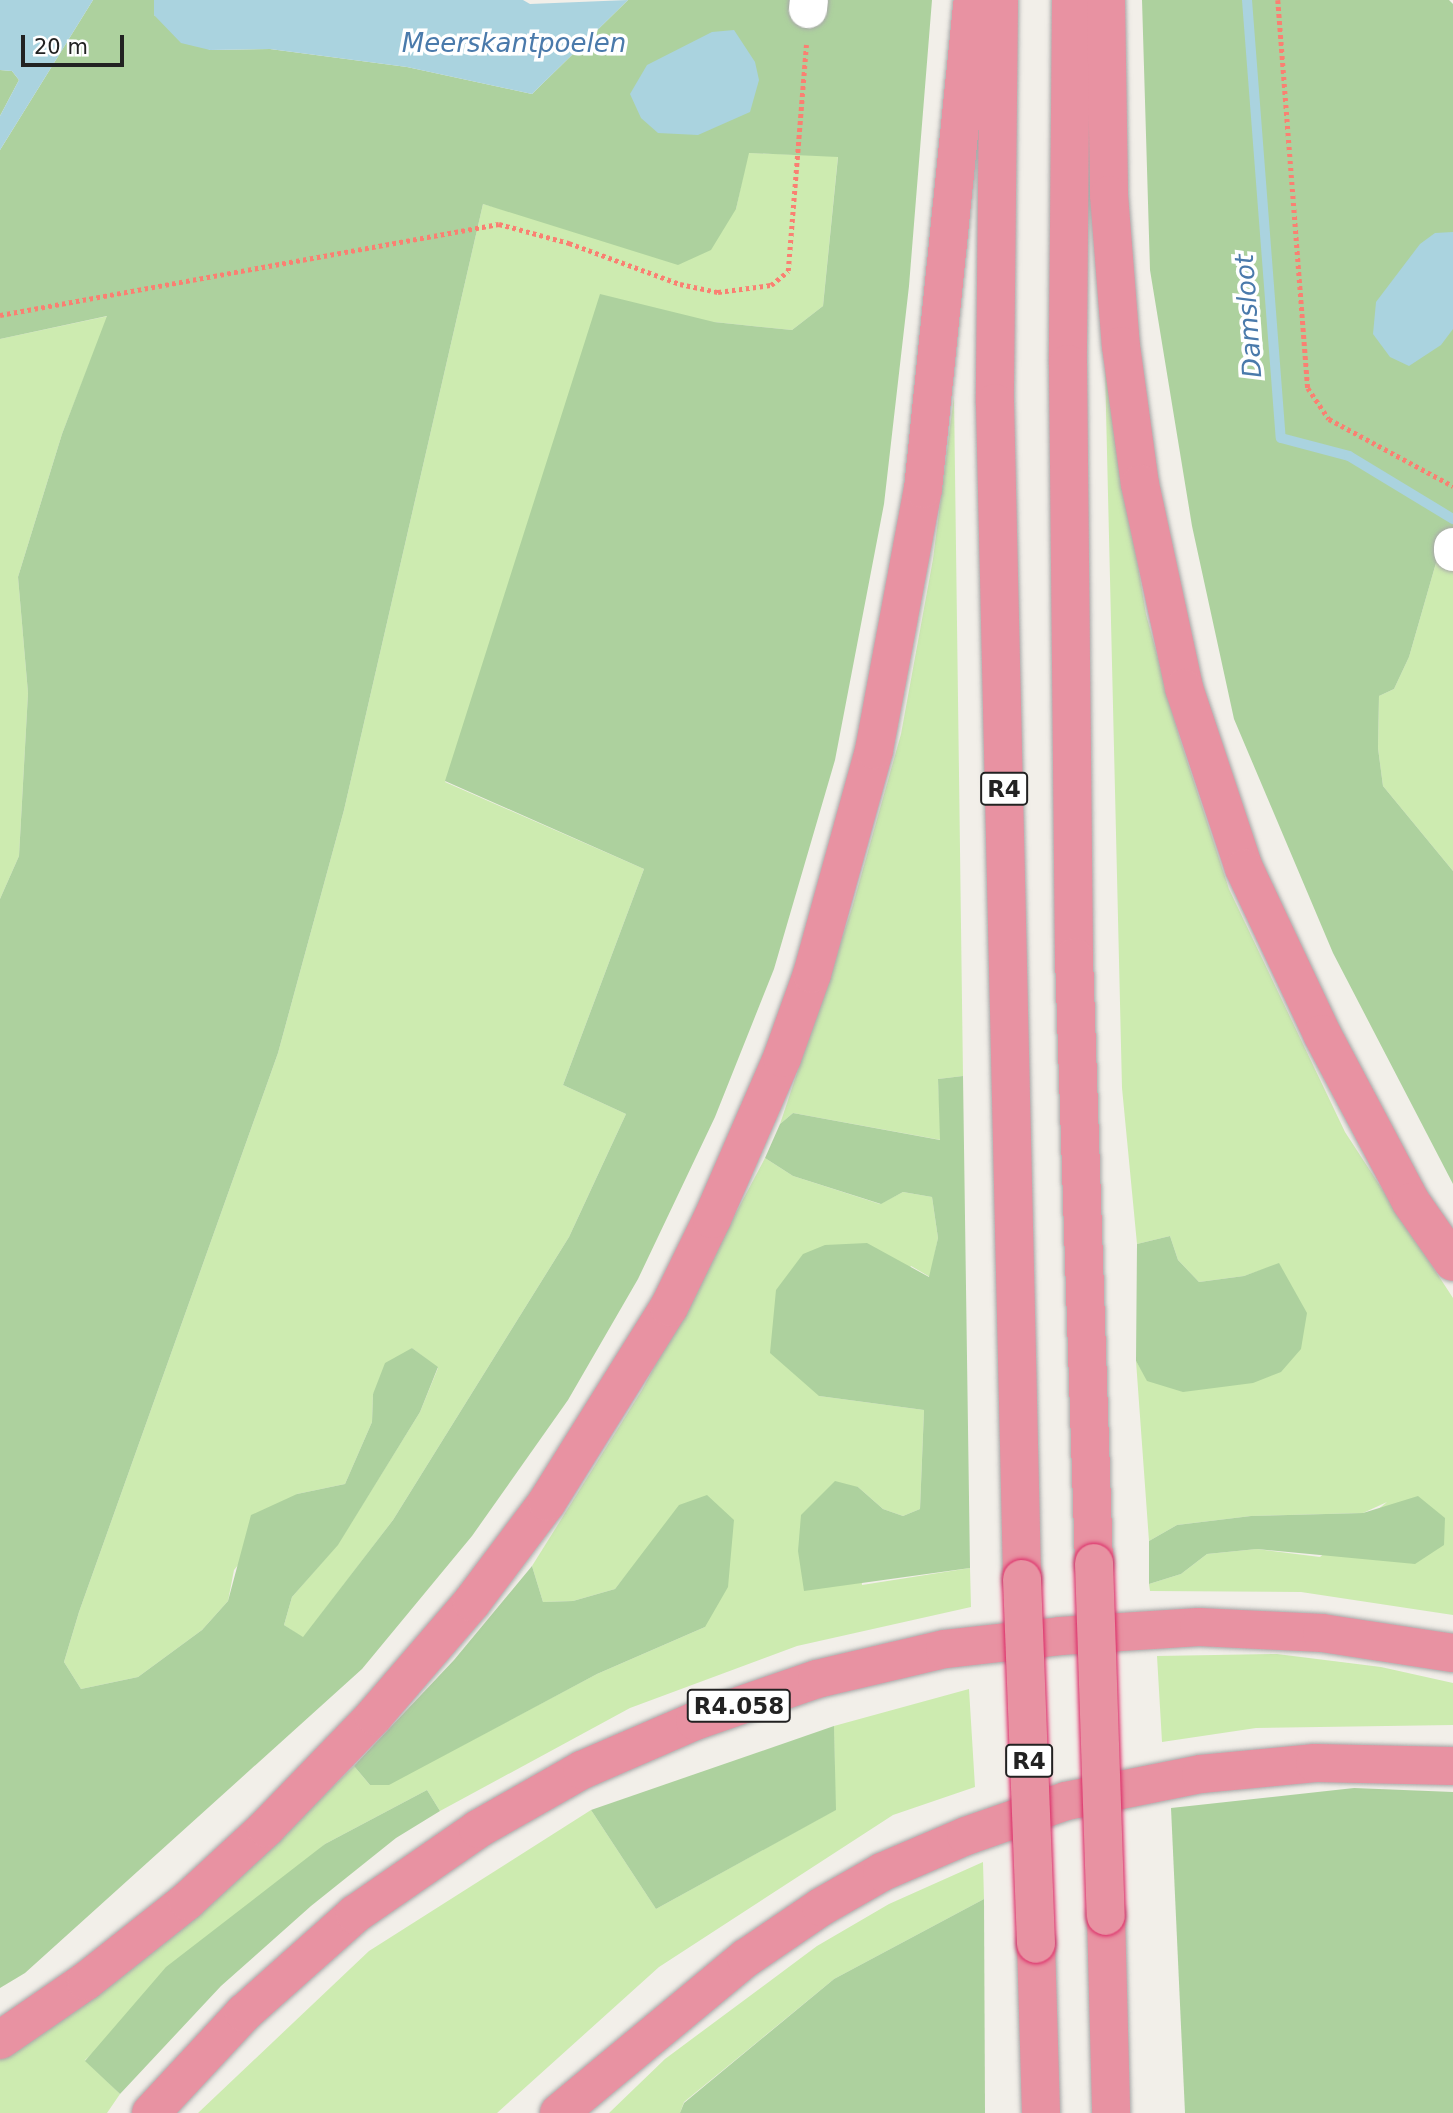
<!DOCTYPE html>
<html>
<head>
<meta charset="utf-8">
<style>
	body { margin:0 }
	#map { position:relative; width:1453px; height:2113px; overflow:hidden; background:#f2efe9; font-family:"DejaVu Sans",sans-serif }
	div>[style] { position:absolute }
	.grass>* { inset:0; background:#cdebb0 }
	.forest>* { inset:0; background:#add19e }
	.water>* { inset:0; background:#aad3df }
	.stream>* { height:10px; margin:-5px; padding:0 5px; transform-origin:5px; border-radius:5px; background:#aad3df }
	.path>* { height:4.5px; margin-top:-2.25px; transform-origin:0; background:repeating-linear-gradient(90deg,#fa8072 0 3.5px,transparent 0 7px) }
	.roads { filter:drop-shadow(0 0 2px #a9a9a9) drop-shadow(0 0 2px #a9a9a9) }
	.minor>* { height:38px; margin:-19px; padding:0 19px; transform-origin:19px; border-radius:19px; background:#fff }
	.motorway>* { height:38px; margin:-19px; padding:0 19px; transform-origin:19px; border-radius:19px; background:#e892a2 }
	.bridges { filter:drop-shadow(0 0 2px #dc2a67) drop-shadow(0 0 2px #dc2a67) }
	.motorway-bridge>* { height:38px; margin:-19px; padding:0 19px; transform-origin:19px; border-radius:19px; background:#e892a2 }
	span { translate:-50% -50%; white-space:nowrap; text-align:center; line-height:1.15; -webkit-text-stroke:7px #fff; paint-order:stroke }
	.shield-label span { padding:2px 5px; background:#fff; border:2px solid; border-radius:5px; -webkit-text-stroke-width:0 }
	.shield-label { font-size:23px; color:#222; font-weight:700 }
	.water-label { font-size:26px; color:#4a7aab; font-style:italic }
	.scale { position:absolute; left:21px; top:35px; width:103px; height:32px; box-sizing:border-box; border:4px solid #222; border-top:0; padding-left:9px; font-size:21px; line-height:24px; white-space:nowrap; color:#222; -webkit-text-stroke:5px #fff; paint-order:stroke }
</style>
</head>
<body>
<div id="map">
	<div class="grass">
		<i style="clip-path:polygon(748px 153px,838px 156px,823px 306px,792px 330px,714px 322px,445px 782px,644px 869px,563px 1085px,626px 1114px,569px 1237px,393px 1520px,303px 1638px,284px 1625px,292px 1597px,338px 1544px,420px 1412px,438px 1368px,412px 1348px,373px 1394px,372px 1422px,345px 1484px,297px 1494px,234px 1570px,228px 1601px,202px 1630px,138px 1677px,81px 1689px,64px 1662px,79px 1612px,278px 1053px,344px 810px,483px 204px,565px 226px,736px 209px)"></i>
		<i style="clip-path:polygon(108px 316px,62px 434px,18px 577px,28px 693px,19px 856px,0 899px,0 339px)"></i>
		<i style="clip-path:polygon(1105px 367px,1146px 614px,1179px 736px,1229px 889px,1345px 1132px,1453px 1298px,1453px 1615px,1301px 1592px,1150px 1591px,1149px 1584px,1181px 1574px,1207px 1554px,1257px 1549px,1320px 1557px,1387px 1502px,1363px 1513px,1251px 1516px,1177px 1525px,1149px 1541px,1136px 1361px,1148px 1381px,1279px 1264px,1244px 1276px,1199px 1282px,1178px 1260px,1170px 1236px,1137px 1244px,1122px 1088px)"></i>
		<i style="clip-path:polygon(954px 396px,963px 1076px,938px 1079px,941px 1140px,793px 1113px,780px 1124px,852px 908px,901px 734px,933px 559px)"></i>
		<i style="clip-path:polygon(1444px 535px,1453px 545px,1453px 871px,1383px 786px,1378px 748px,1379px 696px,1394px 689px,1409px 657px)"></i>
		<i style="clip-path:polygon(765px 1158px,793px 1176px,880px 1204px,903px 1192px,932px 1197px,938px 1238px,930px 1277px,911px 1266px,819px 1396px,924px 1410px,920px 1509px,903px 1516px,883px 1509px,858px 1487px,862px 1585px,970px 1568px,971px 1607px,797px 1646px,630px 1708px,440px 1811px,427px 1790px,325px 1844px,85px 2060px,120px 2094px,107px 2113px,0 2113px,0 2059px,211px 1904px,354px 1766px,370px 1785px,389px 1784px,597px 1674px,705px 1627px,646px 1550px,615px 1589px,573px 1601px,543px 1602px,532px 1566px,642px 1390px)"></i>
		<i style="clip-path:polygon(1277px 1654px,1381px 1667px,1453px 1683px,1453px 1725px,1256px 1728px,1162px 1742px,1157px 1656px)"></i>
		<i style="clip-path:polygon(969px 1689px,975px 1787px,893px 1815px,659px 1967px,497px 2113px,198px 2113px,369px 1951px,591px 1810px,656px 1909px,835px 1810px,834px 1726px)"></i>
		<i style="clip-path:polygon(983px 1862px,984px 1899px,834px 1979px,684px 2102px,680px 2113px,609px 2113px,665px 2059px,817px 1946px,889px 1904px)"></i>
	</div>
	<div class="forest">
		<i style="clip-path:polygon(evenodd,93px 0,154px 0,154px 15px,210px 50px,270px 49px,407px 67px,532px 94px,628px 0,932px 0,909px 286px,884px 504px,835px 760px,774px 969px,715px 1117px,638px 1279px,568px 1400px,472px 1536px,362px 1669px,25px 1973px,0 1988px,0 899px,19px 856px,28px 693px,18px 577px,62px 434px,107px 316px,0 339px,0 150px,93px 0,749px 153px,838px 157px,823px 306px,792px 330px,714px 322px,600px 294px,445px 781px,644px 869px,563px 1085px,626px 1114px,569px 1237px,393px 1520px,303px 1637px,284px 1625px,292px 1597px,338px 1545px,420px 1412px,438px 1367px,412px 1348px,385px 1363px,373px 1394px,372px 1422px,345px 1484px,297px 1494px,251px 1515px,228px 1601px,202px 1630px,138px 1677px,81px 1689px,64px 1662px,79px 1612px,278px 1053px,344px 810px,483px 204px,678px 265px,711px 250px,736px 209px,749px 153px)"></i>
		<i style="clip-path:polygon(1142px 0,1449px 0,1453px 4px,1453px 545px,1444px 535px,1409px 657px,1394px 689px,1379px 696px,1378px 748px,1383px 786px,1453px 871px,1453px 1184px,1333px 953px,1234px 719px,1192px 526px,1150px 270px)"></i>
		<i style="clip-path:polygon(0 70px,12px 71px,19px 80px,0 116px)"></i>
		<i style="clip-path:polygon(963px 1076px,970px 1568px,804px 1591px,798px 1551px,801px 1515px,835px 1481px,858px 1487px,883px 1509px,903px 1516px,920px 1509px,924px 1410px,819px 1396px,770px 1353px,776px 1290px,803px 1254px,825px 1245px,867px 1243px,929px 1277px,938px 1238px,932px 1197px,903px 1192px,881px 1204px,793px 1176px,765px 1158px,780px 1124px,793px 1113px,940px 1140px,938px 1079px)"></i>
		<i style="clip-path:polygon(1170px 1236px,1178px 1260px,1199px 1282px,1244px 1276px,1279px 1263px,1307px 1313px,1301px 1349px,1281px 1372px,1253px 1383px,1183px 1392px,1147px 1381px,1136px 1361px,1137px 1244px)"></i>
		<i style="clip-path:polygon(707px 1495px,734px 1520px,728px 1587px,705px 1627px,597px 1674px,389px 1785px,370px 1785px,354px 1766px,454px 1660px,532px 1566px,543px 1602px,573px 1601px,615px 1589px,679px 1505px)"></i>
		<i style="clip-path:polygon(1418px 1496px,1445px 1518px,1444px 1545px,1415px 1564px,1257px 1549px,1207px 1554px,1181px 1574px,1149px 1584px,1149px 1541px,1177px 1525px,1251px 1516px,1363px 1513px)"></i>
		<i style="clip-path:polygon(834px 1726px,836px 1810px,656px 1909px,591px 1810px)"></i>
		<i style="clip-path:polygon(1354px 1788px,1453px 1792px,1453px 2113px,1185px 2113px,1171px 1808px)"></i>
		<i style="clip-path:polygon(427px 1790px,440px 1811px,396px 1838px,311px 1906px,221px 1986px,120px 2094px,85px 2061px,166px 1967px,325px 1844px)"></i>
		<i style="clip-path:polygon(984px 1899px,985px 2113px,680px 2113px,684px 2103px,834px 1979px)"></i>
	</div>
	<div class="water">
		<i style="clip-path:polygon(0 0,93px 0,0 150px,0 116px,19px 80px,12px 71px,0 70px)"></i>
		<i style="clip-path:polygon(154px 0,523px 0,530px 4px,628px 0,532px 94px,407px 67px,270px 49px,210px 50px,181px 43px,154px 15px)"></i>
		<i style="clip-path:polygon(734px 30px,755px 62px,759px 80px,750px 112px,698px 135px,658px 133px,641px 118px,630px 94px,647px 65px,712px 32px)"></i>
		<i style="clip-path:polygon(1453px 232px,1453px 329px,1441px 345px,1409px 366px,1390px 357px,1373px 334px,1376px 302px,1420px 244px,1435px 233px)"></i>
	</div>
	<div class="stream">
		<i style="left:1247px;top:0;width:439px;rotate:85.6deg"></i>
		<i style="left:1281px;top:438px;width:70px;rotate:14.8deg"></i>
		<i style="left:1349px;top:456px;width:122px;rotate:31.2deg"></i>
	</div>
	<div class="path">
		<i style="left:1278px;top:0;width:389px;rotate:85.6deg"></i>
		<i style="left:1308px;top:388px;width:37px;rotate:56deg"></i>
		<i style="left:1329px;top:419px;width:141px;rotate:28.4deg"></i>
		<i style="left:0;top:315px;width:507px;rotate:-10.34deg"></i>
		<i style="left:499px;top:224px;width:73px;rotate:15.2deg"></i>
		<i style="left:569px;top:243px;width:118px;rotate:20.3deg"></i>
		<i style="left:680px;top:284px;width:39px;rotate:12deg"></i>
		<i style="left:718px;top:292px;width:53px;rotate:-7.5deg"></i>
		<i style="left:771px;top:285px;width:22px;rotate:-39deg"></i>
		<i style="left:788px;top:271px;width:227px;rotate:-85.4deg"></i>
	</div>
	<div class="roads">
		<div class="minor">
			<i style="left:808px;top:9px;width:9px;rotate:-84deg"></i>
			<i style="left:1453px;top:547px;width:5px;rotate:90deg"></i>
		</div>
		<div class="motorway">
			<i style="left:999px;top:0;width:403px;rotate:90.6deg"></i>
			<i style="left:995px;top:403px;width:1176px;rotate:88.68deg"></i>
			<i style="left:1071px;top:0;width:364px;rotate:90.5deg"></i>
			<i style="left:1068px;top:364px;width:593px;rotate:89.42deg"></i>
			<i style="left:1074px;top:957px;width:606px;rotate:88.11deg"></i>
			<i style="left:1106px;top:0;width:195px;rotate:89.1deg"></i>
			<i style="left:1109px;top:195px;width:151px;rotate:85.5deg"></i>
			<i style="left:1121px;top:346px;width:139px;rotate:82.2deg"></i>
			<i style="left:1140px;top:484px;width:209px;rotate:77.8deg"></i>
			<i style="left:1184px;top:688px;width:190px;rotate:71.6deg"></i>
			<i style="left:1244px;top:868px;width:183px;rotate:64.8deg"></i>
			<i style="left:1322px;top:1034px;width:190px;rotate:62.1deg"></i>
			<i style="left:1411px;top:1202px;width:73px;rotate:55deg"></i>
			<i style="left:1106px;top:1916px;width:197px;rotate:88.5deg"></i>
			<i style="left:1036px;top:1944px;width:169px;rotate:88.3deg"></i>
			<i style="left:0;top:2040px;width:104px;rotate:-34.5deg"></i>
			<i style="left:86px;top:1981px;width:129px;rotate:-38.4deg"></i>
			<i style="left:187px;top:1901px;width:108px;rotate:-42.7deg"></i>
			<i style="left:266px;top:1828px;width:156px;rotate:-46deg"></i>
			<i style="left:374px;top:1716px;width:150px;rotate:-49.3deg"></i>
			<i style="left:472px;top:1602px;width:125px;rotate:-53.1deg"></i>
			<i style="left:547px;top:1502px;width:230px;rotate:-58deg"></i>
			<i style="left:669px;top:1307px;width:98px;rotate:-64deg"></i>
			<i style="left:712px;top:1219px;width:176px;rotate:-66.5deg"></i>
			<i style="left:782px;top:1058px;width:89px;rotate:-70.3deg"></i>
			<i style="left:812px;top:974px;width:232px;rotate:-74.5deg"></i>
			<i style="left:874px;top:750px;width:266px;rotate:-79.4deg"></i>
			<i style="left:923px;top:489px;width:492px;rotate:-84.2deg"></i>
			<i style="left:151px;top:2113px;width:137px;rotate:-47.1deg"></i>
			<i style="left:244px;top:2013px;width:149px;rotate:-41.7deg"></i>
			<i style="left:355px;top:1914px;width:150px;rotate:-34.6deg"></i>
			<i style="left:478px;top:1829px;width:120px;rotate:-29.6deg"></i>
			<i style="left:582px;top:1770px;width:123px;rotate:-23.4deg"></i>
			<i style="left:695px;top:1721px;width:129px;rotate:-19deg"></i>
			<i style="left:817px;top:1679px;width:131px;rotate:-13.2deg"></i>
			<i style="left:945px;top:1649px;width:116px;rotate:-6.4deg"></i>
			<i style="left:1060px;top:1636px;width:139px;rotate:-3.7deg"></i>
			<i style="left:1199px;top:1627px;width:123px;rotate:2.8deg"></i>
			<i style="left:1322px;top:1633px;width:133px;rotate:8.7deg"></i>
			<i style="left:559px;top:2113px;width:243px;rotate:-39.7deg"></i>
			<i style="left:746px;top:1958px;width:91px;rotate:-34.2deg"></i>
			<i style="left:821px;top:1907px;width:70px;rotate:-29.8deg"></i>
			<i style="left:882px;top:1872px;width:91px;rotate:-23.2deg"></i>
			<i style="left:966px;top:1836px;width:106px;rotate:-19.3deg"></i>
			<i style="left:1066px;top:1801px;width:138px;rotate:-11.3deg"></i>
			<i style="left:1201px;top:1774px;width:115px;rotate:-5.5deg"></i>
			<i style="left:1315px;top:1763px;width:138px;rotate:1.2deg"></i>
		</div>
	</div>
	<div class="bridges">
		<div class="motorway-bridge">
			<i style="left:1094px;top:1563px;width:353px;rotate:88.1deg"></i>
			<i style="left:1022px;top:1579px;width:365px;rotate:87.8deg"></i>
		</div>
	</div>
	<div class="shield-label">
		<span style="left:1004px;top:789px">R4</span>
		<span style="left:739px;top:1706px">R4.058</span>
		<span style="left:1029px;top:1761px">R4</span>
	</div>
	<div class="water-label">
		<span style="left:514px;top:44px">Meerskantpoelen</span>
		<span style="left:1249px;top:316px;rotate:-94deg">Damsloot</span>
	</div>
	<div class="scale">20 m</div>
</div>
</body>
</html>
